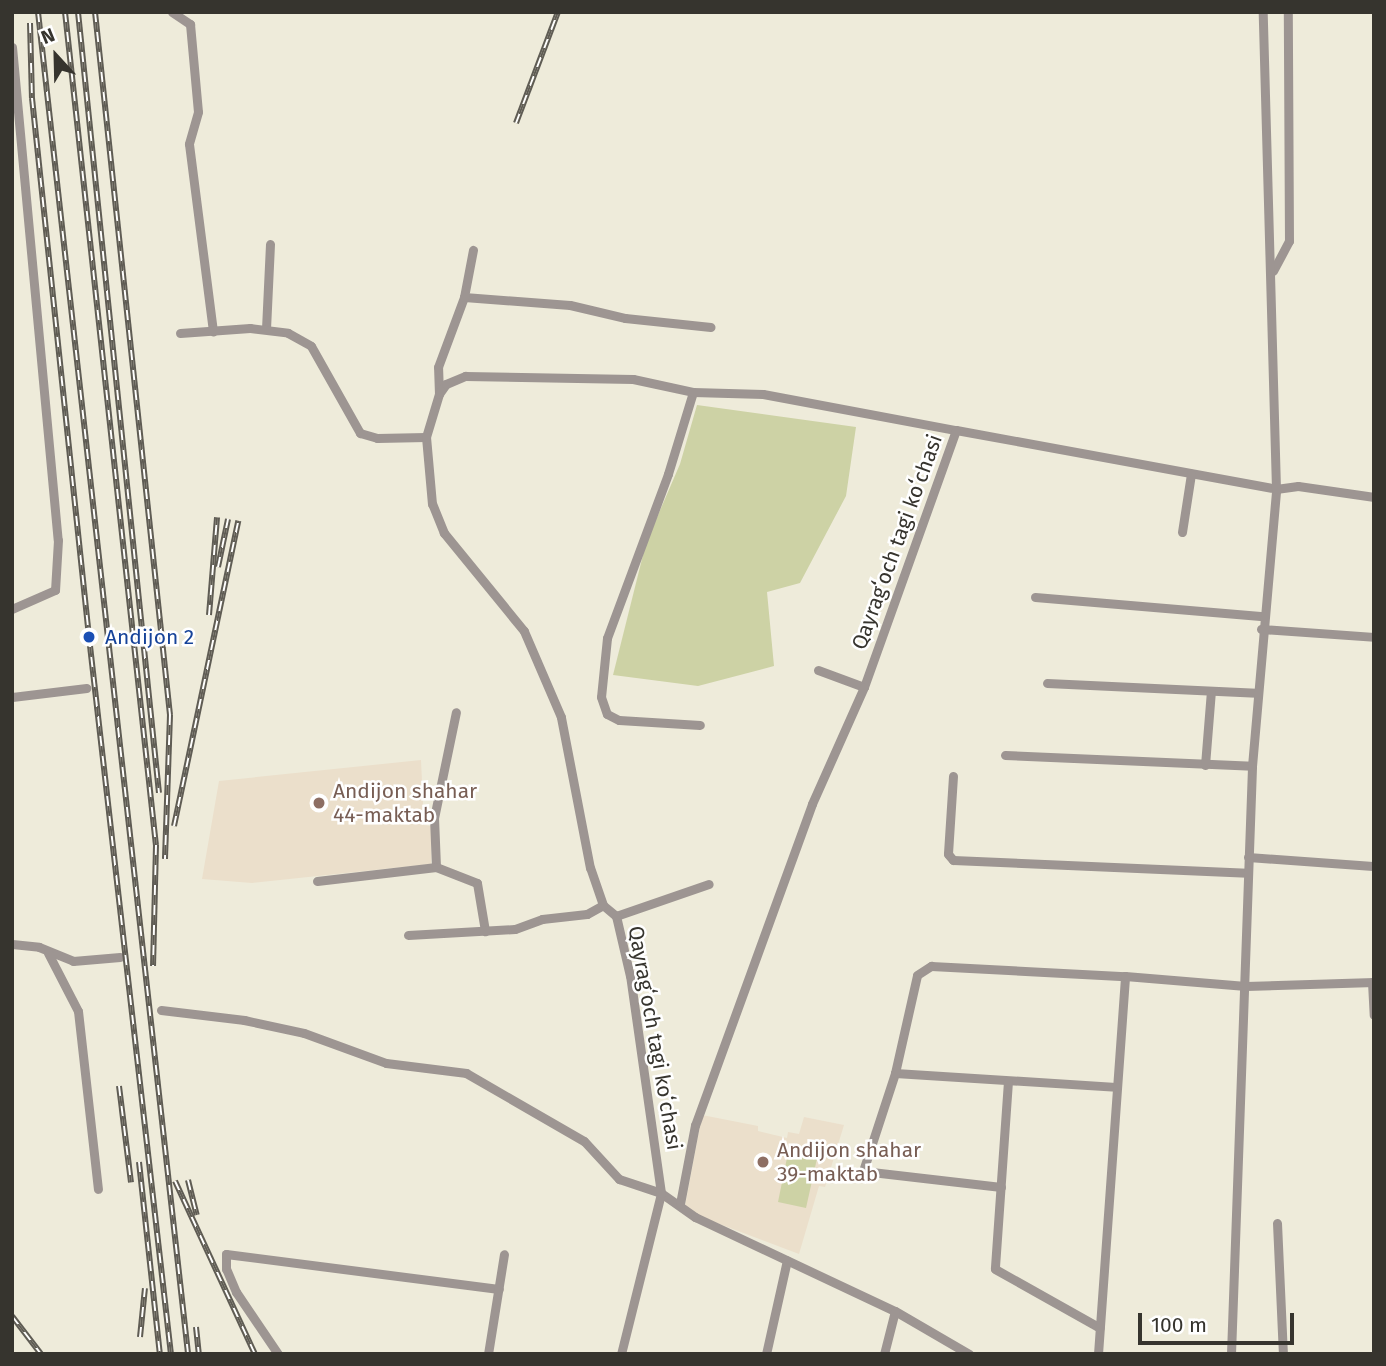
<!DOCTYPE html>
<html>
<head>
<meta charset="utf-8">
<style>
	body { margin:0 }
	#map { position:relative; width:1386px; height:1366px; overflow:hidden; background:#eeebda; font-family:"Fira Sans",sans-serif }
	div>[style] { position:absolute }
	.education>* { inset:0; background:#ebdfcb }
	.green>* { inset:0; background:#cdd2a5 }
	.minor>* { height:9px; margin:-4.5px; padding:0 4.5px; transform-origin:4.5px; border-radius:4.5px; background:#9d9592 }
	.rail>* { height:6px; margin-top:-3px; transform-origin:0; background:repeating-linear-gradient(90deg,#fff 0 10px,#5f5c54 0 20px); box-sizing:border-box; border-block:2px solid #5f5c54 }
	.dots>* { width:19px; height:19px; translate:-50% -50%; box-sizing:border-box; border:4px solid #fff; border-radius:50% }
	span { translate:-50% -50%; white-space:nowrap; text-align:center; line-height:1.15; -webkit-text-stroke:5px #fff; paint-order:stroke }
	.street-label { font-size:21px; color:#36342e }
	.transit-label { font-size:21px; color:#164399 }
	.left { translate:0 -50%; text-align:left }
	.education-label { font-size:21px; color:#785e54 }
	.frame { position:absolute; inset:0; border:14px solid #36342e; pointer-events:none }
	.north { position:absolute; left:21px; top:21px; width:70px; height:70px; -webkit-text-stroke:5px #fff; paint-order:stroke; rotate:338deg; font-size:19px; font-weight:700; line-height:28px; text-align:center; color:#36342e }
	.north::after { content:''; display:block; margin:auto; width:24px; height:32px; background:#36342e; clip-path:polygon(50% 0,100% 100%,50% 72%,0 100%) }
	.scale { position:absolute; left:1138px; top:1313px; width:156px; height:32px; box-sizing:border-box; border:4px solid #36342e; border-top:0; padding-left:9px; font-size:21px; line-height:24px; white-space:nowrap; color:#36342e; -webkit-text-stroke:5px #fff; paint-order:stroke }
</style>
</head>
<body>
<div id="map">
	<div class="education">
		<i style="clip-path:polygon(421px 760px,424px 825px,431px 826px,431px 864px,252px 883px,202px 879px,219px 781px)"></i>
		<i style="clip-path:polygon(702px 1115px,758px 1126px,758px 1131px,787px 1138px,788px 1132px,799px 1134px,804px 1117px,844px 1125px,825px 1187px,819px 1186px,799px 1254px,701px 1217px,685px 1206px)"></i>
	</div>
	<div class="green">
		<i style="clip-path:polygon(697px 405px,856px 427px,846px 496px,800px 583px,767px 592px,774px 666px,698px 686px,613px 675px,646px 543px,680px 464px)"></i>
		<i style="clip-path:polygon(789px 1148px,818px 1154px,806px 1208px,778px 1202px)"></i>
	</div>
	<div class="minor">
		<i style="left:172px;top:12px;width:22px;rotate:34deg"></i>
		<i style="left:190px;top:24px;width:88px;rotate:84.8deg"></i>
		<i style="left:198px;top:112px;width:33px;rotate:106deg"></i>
		<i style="left:189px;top:144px;width:189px;rotate:82.7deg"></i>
		<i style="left:12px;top:47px;width:495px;rotate:84.7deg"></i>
		<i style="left:58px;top:540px;width:50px;rotate:93.4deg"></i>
		<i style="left:55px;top:590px;width:47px;rotate:156.2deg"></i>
		<i style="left:1273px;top:271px;width:34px;rotate:-62deg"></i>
		<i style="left:1289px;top:241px;width:229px;rotate:-90.3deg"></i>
		<i style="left:464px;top:297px;width:106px;rotate:4.3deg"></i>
		<i style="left:570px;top:305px;width:57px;rotate:13.3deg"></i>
		<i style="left:625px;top:318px;width:86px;rotate:6deg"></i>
		<i style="left:266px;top:329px;width:85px;rotate:-87.3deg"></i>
		<i style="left:180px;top:333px;width:70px;rotate:-4.1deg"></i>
		<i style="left:250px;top:328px;width:38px;rotate:7deg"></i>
		<i style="left:288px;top:333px;width:26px;rotate:29deg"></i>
		<i style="left:311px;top:346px;width:100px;rotate:60.6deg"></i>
		<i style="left:360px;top:433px;width:18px;rotate:16deg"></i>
		<i style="left:377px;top:438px;width:49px;rotate:-1.2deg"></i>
		<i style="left:693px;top:392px;width:86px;rotate:107deg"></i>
		<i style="left:668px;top:474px;width:175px;rotate:110.4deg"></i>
		<i style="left:607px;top:638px;width:59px;rotate:95.8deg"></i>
		<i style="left:601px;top:697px;width:18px;rotate:71deg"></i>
		<i style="left:607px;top:714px;width:13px;rotate:27deg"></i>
		<i style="left:619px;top:720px;width:81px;rotate:3.5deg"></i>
		<i style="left:439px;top:394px;width:27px;rotate:-92deg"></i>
		<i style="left:438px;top:367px;width:75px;rotate:-69.6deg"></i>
		<i style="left:464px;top:297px;width:48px;rotate:-79.2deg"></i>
		<i style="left:956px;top:430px;width:325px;rotate:10.4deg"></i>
		<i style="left:1276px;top:489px;width:22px;rotate:-8deg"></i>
		<i style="left:1298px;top:486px;width:77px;rotate:8.2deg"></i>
		<i style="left:1182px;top:532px;width:59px;rotate:-81.2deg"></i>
		<i style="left:1035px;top:597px;width:229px;rotate:4.8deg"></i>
		<i style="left:1261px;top:629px;width:113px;rotate:4deg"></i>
		<i style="left:818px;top:670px;width:49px;rotate:20.3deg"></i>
		<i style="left:1047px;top:683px;width:209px;rotate:2.7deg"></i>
		<i style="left:12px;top:697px;width:75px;rotate:-6.9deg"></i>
		<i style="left:1005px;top:755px;width:247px;rotate:2.5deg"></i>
		<i style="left:1205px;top:765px;width:74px;rotate:-85.4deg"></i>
		<i style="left:953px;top:776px;width:78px;rotate:93.7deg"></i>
		<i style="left:948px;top:854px;width:8px;rotate:50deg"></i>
		<i style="left:953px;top:860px;width:294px;rotate:2.5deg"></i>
		<i style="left:1248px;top:857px;width:125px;rotate:4.1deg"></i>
		<i style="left:436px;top:867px;width:49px;rotate:-92.3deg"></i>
		<i style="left:434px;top:818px;width:108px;rotate:-78.3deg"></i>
		<i style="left:317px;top:881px;width:120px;rotate:-6.7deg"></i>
		<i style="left:436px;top:867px;width:44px;rotate:21.3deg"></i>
		<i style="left:477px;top:883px;width:49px;rotate:80.5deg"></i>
		<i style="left:616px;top:916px;width:98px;rotate:-19deg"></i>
		<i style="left:408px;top:935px;width:107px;rotate:-3.2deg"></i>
		<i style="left:515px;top:929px;width:29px;rotate:-20deg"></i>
		<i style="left:542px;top:919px;width:45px;rotate:-6.3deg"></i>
		<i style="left:587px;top:914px;width:18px;rotate:-29deg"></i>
		<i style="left:12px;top:944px;width:27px;rotate:6deg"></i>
		<i style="left:39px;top:947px;width:37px;rotate:22deg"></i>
		<i style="left:73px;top:961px;width:47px;rotate:-4.9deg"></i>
		<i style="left:48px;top:953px;width:65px;rotate:62.7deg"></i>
		<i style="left:78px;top:1011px;width:179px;rotate:83.6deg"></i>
		<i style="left:1372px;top:982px;width:33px;rotate:87deg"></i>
		<i style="left:161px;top:1010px;width:84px;rotate:6.9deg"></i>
		<i style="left:244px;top:1020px;width:61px;rotate:12.2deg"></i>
		<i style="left:304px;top:1033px;width:87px;rotate:20.1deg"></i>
		<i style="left:386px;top:1063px;width:81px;rotate:7.1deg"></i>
		<i style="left:466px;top:1073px;width:136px;rotate:30deg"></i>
		<i style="left:584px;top:1141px;width:52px;rotate:47.4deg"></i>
		<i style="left:619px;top:1179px;width:44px;rotate:18.4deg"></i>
		<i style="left:661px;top:1193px;width:42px;rotate:35.2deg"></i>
		<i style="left:695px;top:1217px;width:221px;rotate:25.2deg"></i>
		<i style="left:895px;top:1311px;width:86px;rotate:30.2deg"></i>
		<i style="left:895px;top:1073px;width:221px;rotate:3.6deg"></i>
		<i style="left:1008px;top:1081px;width:188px;rotate:94deg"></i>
		<i style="left:995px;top:1269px;width:120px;rotate:29.3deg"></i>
		<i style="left:1001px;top:1187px;width:139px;rotate:-173.4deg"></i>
		<i style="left:863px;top:1171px;width:103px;rotate:-71.9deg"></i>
		<i style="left:895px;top:1073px;width:100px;rotate:-77.3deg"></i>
		<i style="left:917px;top:975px;width:17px;rotate:-33deg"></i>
		<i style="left:931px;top:966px;width:194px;rotate:3deg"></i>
		<i style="left:1277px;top:1223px;width:131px;rotate:87.4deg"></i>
		<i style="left:278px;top:1354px;width:75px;rotate:-124.1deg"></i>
		<i style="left:236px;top:1292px;width:25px;rotate:-113deg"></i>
		<i style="left:226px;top:1269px;width:15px;rotate:-90deg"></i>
		<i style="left:226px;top:1254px;width:275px;rotate:7.3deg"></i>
		<i style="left:488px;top:1354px;width:101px;rotate:-80.9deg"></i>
		<i style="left:621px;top:1354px;width:166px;rotate:-76deg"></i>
		<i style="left:661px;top:1193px;width:219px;rotate:-98.1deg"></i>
		<i style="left:630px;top:976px;width:62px;rotate:-103.1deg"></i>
		<i style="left:616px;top:916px;width:17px;rotate:-140deg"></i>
		<i style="left:603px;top:905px;width:39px;rotate:-109deg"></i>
		<i style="left:590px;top:868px;width:154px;rotate:-100.9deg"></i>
		<i style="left:561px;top:717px;width:94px;rotate:-113.3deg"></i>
		<i style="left:524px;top:631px;width:127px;rotate:-129.2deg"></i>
		<i style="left:444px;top:533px;width:31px;rotate:-112deg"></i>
		<i style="left:432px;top:504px;width:67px;rotate:-95.1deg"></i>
		<i style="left:426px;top:437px;width:45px;rotate:-73.2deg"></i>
		<i style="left:439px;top:394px;width:12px;rotate:-55deg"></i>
		<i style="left:446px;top:384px;width:21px;rotate:-23deg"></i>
		<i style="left:465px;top:376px;width:168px;rotate:1deg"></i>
		<i style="left:633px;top:379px;width:61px;rotate:12.2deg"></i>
		<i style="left:693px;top:392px;width:70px;rotate:1.6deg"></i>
		<i style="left:763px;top:394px;width:196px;rotate:10.6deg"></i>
		<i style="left:956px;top:430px;width:273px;rotate:109.7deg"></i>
		<i style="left:864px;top:687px;width:128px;rotate:114deg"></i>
		<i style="left:812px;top:804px;width:342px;rotate:110deg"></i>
		<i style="left:695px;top:1125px;width:80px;rotate:100.8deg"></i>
		<i style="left:766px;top:1354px;width:96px;rotate:-77.4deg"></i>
		<i style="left:884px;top:1354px;width:44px;rotate:-75.7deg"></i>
		<i style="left:1098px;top:1354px;width:379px;rotate:-85.9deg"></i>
		<i style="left:1125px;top:976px;width:121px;rotate:4.7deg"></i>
		<i style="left:1246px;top:986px;width:128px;rotate:-1.8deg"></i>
		<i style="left:1231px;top:1354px;width:588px;rotate:-87.95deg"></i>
		<i style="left:1252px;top:766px;width:278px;rotate:-85deg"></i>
		<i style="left:1276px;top:489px;width:477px;rotate:-91.6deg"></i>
	</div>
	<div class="rail">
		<i style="left:38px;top:12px;width:1350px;rotate:83.62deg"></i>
		<i style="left:65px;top:12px;width:838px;rotate:83.77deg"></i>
		<i style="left:156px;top:845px;width:121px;rotate:91.4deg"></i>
		<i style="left:78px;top:12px;width:785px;rotate:84.08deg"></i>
		<i style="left:95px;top:12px;width:707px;rotate:83.91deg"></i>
		<i style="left:170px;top:715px;width:144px;rotate:92deg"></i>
		<i style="left:30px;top:23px;width:75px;rotate:88.5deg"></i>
		<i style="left:32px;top:98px;width:542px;rotate:83.96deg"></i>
		<i style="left:89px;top:637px;width:722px;rotate:83.48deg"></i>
		<i style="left:516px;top:123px;width:119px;rotate:-69.3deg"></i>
		<i style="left:218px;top:567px;width:49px;rotate:-78.2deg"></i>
		<i style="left:209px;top:615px;width:98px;rotate:-85.3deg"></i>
		<i style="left:174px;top:826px;width:312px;rotate:-78.1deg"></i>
		<i style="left:119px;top:1086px;width:97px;rotate:82.9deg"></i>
		<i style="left:139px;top:1162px;width:193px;rotate:83.8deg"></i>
		<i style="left:188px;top:1180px;width:36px;rotate:76deg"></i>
		<i style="left:175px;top:1181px;width:191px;rotate:65.2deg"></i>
		<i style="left:12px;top:1316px;width:48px;rotate:52.7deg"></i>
		<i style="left:196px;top:1327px;width:27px;rotate:84deg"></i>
		<i style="left:140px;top:1337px;width:49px;rotate:-84.2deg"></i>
	</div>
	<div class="dots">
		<i style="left:89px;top:637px;background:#1a4fb4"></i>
		<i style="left:319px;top:803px;background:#8d6e63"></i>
		<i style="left:763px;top:1162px;background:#8d6e63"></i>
	</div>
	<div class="street-label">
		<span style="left:897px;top:542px;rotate:-70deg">Qayragʻoch tagi koʻchasi</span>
		<span style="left:655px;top:1038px;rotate:80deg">Qayragʻoch tagi koʻchasi</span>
	</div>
	<div class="transit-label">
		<span class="left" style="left:105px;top:637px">Andijon 2</span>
	</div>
	<div class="education-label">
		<span class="left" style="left:333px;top:803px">Andijon shahar<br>44-maktab</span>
		<span class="left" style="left:777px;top:1162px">Andijon shahar<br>39-maktab</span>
	</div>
	<div class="frame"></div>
	<div class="north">N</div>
	<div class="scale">100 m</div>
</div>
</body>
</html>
